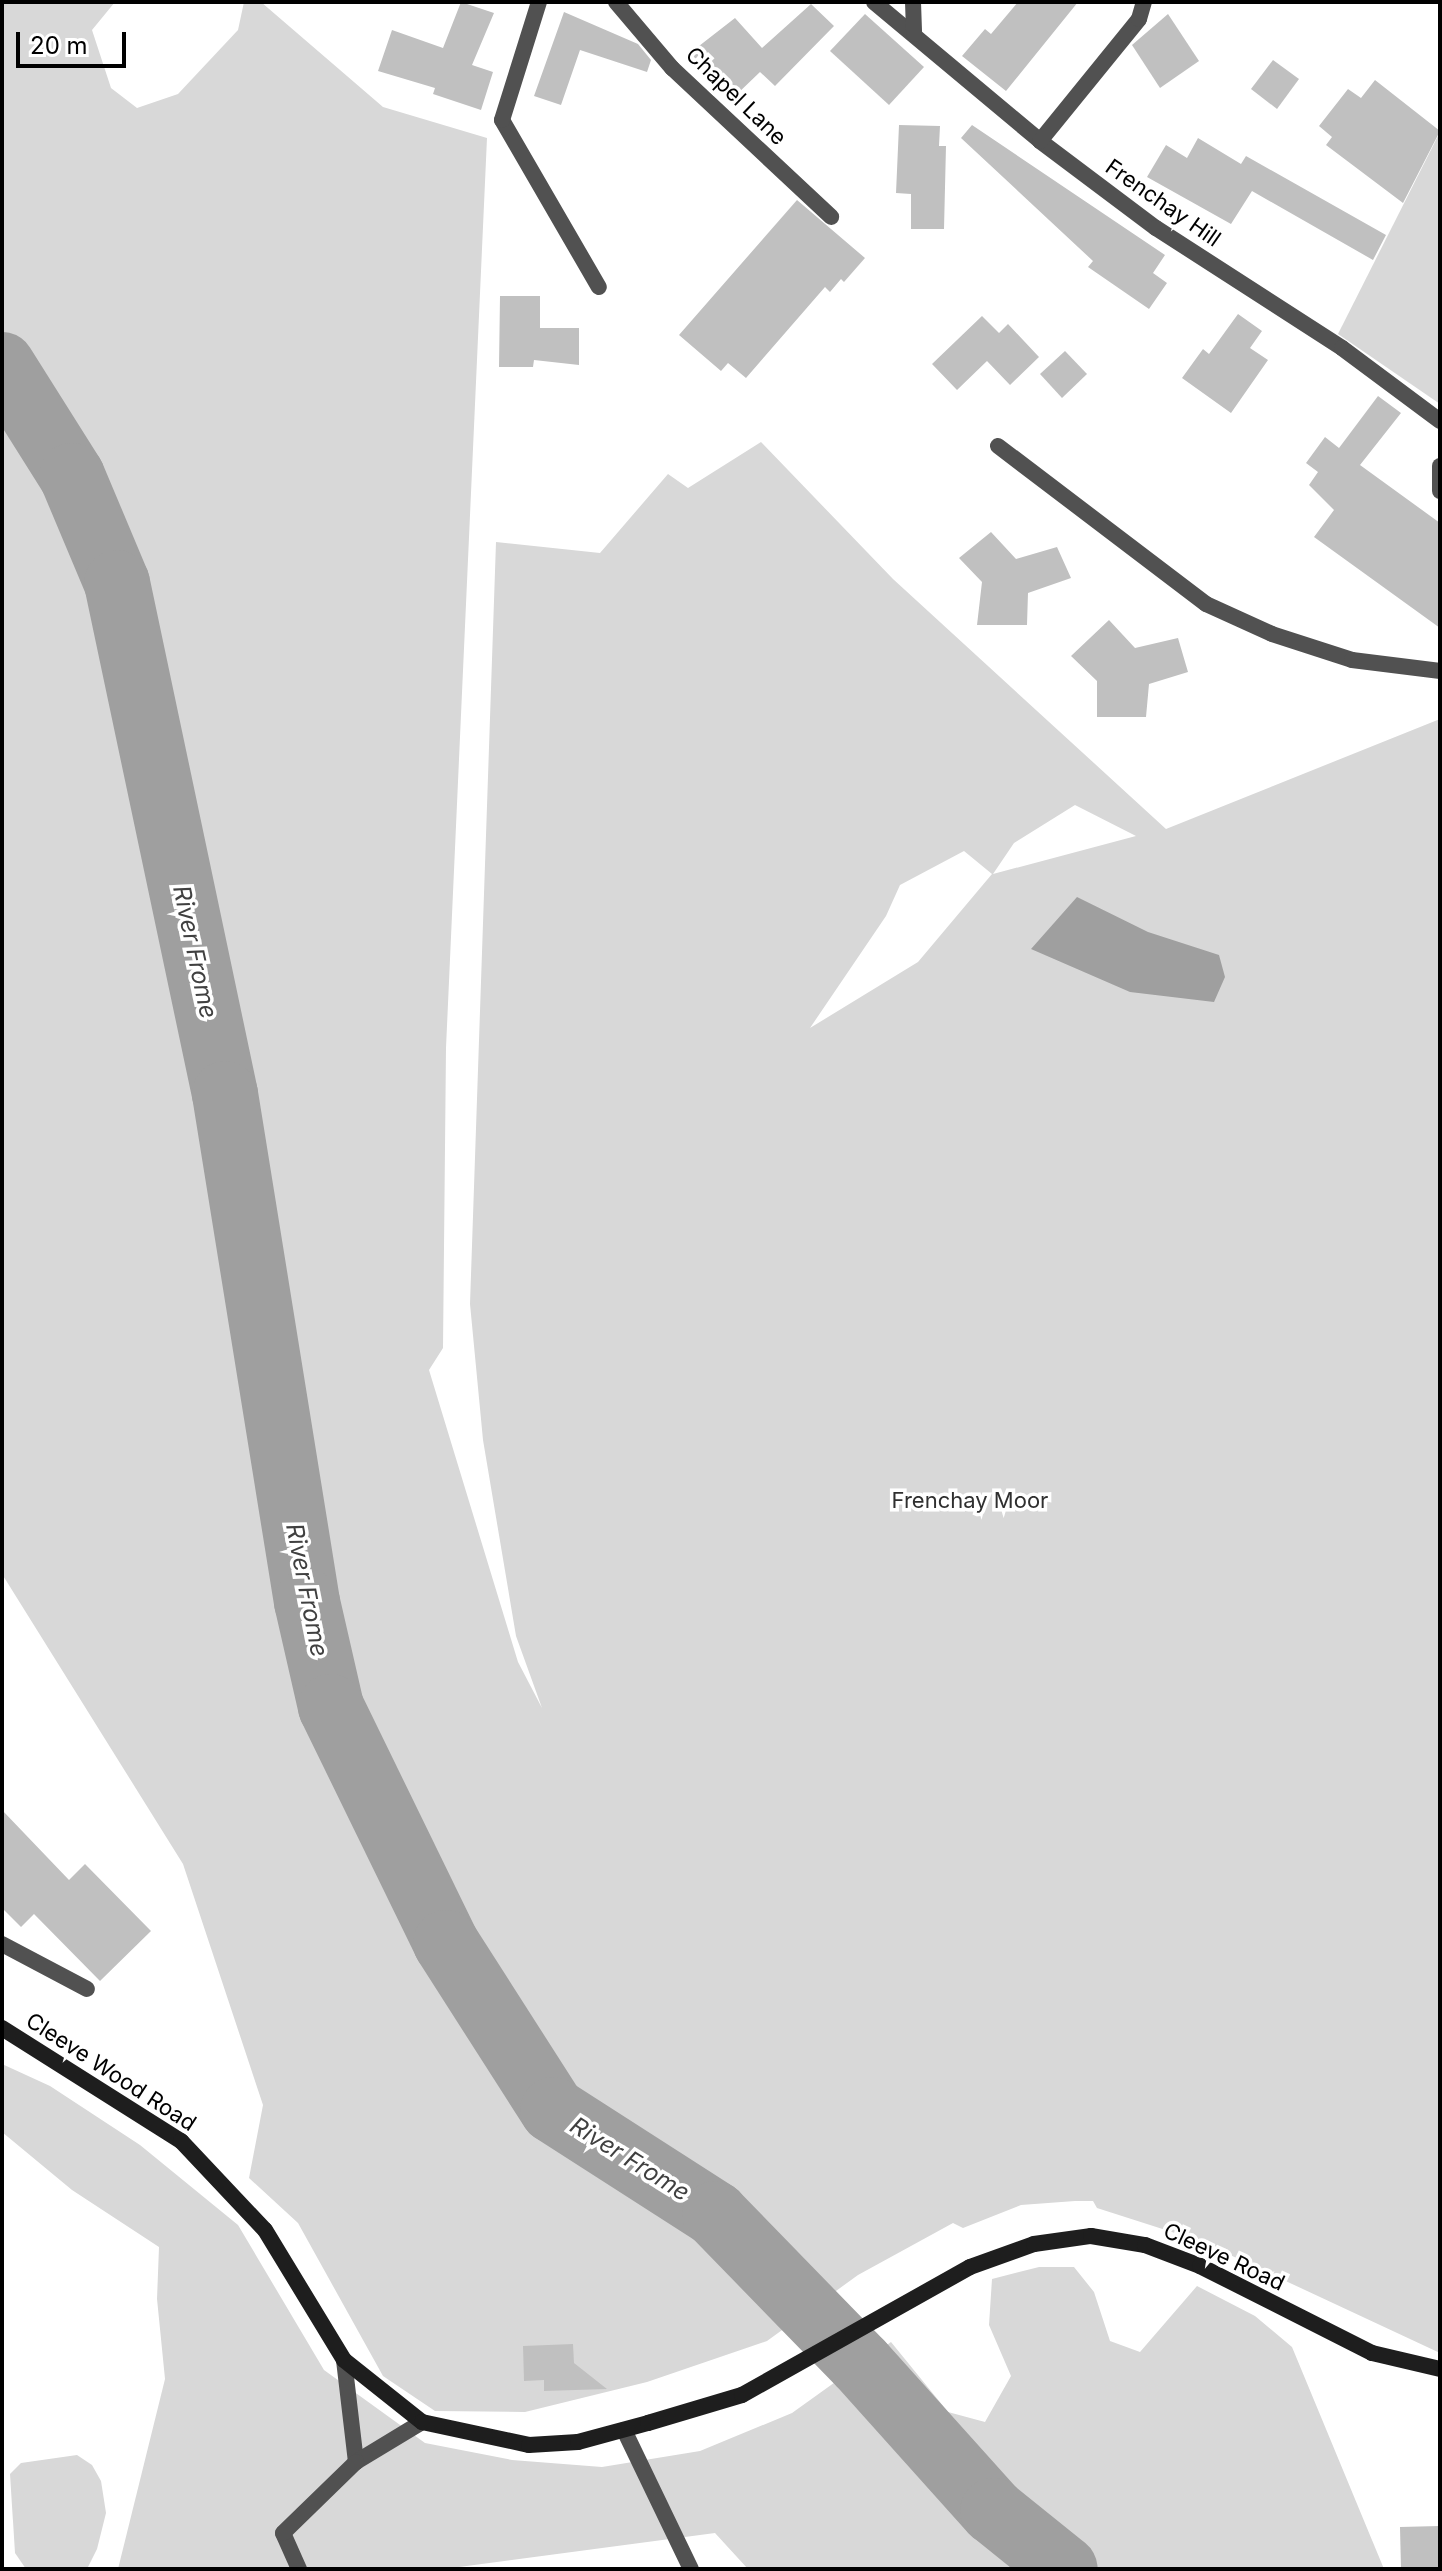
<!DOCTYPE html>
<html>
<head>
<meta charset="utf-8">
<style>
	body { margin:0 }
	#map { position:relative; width:1442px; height:2571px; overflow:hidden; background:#fff; font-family:Inter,sans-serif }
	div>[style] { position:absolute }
	.green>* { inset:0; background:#d8d8d8 }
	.water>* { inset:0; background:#9f9f9f }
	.river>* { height:66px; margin:-33px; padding:0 33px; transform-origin:33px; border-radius:33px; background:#9f9f9f }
	.building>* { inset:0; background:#c0c0c0 }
	.lane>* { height:16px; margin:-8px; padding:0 8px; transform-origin:8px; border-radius:8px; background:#515151 }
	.street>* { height:16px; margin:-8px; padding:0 8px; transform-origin:8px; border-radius:8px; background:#515151 }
	.secondary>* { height:16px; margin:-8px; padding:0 8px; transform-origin:8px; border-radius:8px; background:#1e1e1e }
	span { translate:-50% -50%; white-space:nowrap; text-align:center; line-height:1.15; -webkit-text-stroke:7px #fff; paint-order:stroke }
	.street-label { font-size:22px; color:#000 }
	.park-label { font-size:22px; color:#2f2f2f }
	.water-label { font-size:24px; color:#404040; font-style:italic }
	.frame { position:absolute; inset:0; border:4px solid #000; pointer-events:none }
	.scale { position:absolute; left:16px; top:32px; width:110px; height:36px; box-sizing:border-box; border:4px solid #000; border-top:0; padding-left:10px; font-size:24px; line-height:28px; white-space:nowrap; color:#000; -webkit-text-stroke:6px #fff; paint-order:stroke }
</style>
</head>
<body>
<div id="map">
	<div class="green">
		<i style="clip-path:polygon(evenodd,2px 2px,115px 2px,92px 30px,111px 88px,137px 108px,178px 94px,238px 30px,244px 2px,261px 2px,383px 107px,487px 138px,446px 1048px,443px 1348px,429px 1370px,518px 1662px,542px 1708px,516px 1636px,483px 1440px,470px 1304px,496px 542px,600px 553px,668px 474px,688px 488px,761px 442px,893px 579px,1166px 829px,1440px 719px,1440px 2353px,1200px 2241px,1097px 2208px,1093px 2201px,1075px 2201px,1021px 2205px,963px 2228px,953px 2223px,858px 2275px,767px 2341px,647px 2382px,525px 2412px,435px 2411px,383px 2376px,298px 2223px,249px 2178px,263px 2105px,183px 1864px,2px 1574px,2px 2px,1075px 805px,1136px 836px,993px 874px,1014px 843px,1075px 805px,2px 2px,964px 851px,992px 874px,918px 962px,810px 1028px,886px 916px,900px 885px,964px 851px)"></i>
		<i style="clip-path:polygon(1440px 132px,1440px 404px,1338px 334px)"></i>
		<i style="clip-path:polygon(2px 2064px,50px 2086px,140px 2145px,238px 2225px,324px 2370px,425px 2443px,512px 2460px,602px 2467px,700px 2451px,792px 2413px,891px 2342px,948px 2412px,985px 2422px,1011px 2376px,989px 2325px,992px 2279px,1039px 2267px,1074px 2267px,1094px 2292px,1110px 2341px,1140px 2352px,1197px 2286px,1255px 2316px,1292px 2347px,1384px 2569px,748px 2569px,715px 2533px,444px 2569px,118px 2569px,165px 2379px,157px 2299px,159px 2247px,72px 2190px,2px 2132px)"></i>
		<i style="clip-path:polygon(77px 2455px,92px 2465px,101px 2481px,106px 2513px,97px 2549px,87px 2569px,26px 2569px,15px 2553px,10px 2474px,21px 2463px)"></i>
	</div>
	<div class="water">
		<i style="clip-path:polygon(1077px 897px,1148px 932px,1219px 955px,1225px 977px,1214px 1002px,1130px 992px,1031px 949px)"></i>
	</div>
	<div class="river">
		<i style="left:2px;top:365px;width:131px;rotate:57.8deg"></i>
		<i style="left:72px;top:476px;width:116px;rotate:67.2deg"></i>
		<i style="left:117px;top:583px;width:522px;rotate:78.07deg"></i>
		<i style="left:225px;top:1094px;width:515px;rotate:80.83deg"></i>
		<i style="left:307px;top:1602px;width:108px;rotate:77.1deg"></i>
		<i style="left:331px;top:1707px;width:263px;rotate:64deg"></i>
		<i style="left:446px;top:1943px;width:198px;rotate:57.4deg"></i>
		<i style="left:553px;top:2110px;width:193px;rotate:32.7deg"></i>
		<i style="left:715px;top:2214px;width:209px;rotate:45.8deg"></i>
		<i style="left:861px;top:2364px;width:198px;rotate:48.1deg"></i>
		<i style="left:993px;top:2511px;width:92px;rotate:38.9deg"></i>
	</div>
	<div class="building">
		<i style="clip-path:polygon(461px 2px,494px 13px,472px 65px,493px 72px,481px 110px,433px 94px,435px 88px,378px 71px,392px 30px,443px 48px)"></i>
		<i style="clip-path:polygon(1018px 2px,1078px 2px,1006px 91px,962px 56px,985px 29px,991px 34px)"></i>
		<i style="clip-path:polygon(811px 4px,834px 26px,775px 86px,760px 72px,734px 97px,690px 53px,735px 18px,762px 48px)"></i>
		<i style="clip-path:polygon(564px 12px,638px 44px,651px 60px,647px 72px,580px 50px,561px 105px,534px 96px)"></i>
		<i style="clip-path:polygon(865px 14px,924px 67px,889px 105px,830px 51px)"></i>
		<i style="clip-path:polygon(1168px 14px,1199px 61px,1160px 88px,1132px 45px)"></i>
		<i style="clip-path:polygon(1273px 60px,1299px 79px,1277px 109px,1251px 89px)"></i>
		<i style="clip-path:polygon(1375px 80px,1440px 131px,1403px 203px,1326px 145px,1332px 137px,1319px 126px,1348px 89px,1361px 98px)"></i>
		<i style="clip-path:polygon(899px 125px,940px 126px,939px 146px,946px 146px,944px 229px,911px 229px,911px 194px,896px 193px)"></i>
		<i style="clip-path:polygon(972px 125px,1165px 255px,1153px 273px,1167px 283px,1149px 309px,1088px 267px,1093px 261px,961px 138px)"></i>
		<i style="clip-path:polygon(1198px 138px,1241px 164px,1246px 156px,1386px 235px,1373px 260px,1252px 191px,1231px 224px,1147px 177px,1166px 145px,1187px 158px)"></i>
		<i style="clip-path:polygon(797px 200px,865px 258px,844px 282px,841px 279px,830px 292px,825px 287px,746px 378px,728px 363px,721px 371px,679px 335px)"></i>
		<i style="clip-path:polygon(500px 296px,540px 296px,540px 328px,579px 328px,579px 365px,534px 360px,533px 367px,499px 367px)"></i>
		<i style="clip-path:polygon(1238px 314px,1262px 331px,1250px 348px,1268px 360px,1231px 413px,1182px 378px,1203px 349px,1209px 354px)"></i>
		<i style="clip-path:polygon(982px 316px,999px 333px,1008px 324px,1039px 357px,1010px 385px,987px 361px,957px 390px,932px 364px)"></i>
		<i style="clip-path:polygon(1065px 351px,1087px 374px,1062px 398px,1040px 374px)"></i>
		<i style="clip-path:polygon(1378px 396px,1401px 413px,1360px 465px,1440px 523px,1440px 628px,1314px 537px,1334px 510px,1309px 485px,1318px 472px,1306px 463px,1325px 437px,1339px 448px)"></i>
		<i style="clip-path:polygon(991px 532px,1016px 559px,1057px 547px,1071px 578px,1028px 593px,1027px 625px,977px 625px,982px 582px,959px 558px)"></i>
		<i style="clip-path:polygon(1109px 620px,1135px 648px,1178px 638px,1188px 672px,1149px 684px,1146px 717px,1097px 717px,1097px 681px,1071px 656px)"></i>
		<i style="clip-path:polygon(2px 1810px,69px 1880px,85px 1864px,151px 1931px,100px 1981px,34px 1914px,21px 1927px,2px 1908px)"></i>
		<i style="clip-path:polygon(573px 2344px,574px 2363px,607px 2389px,544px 2391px,544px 2380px,524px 2381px,523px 2346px)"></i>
		<i style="clip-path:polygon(1439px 2526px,1439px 2569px,1401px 2569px,1400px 2527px)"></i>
	</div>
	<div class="lane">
		<i style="left:502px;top:120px;width:193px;rotate:59.9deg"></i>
		<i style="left:344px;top:2360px;width:103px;rotate:83.3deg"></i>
		<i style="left:356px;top:2462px;width:77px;rotate:-31.2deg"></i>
	</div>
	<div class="street">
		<i style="left:616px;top:2px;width:87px;rotate:49.7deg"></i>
		<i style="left:672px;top:68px;width:218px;rotate:43.1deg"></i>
		<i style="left:874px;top:2px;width:217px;rotate:39.9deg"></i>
		<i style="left:1040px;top:141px;width:145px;rotate:36.9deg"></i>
		<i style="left:1156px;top:228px;width:221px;rotate:32.8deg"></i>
		<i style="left:1342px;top:348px;width:122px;rotate:36.7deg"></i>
		<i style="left:913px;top:2px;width:32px;rotate:88deg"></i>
		<i style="left:502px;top:120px;width:124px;rotate:-72.6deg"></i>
		<i style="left:1040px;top:141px;width:157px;rotate:-50.9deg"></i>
		<i style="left:1139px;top:19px;width:18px;rotate:-74deg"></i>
		<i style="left:998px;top:446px;width:261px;rotate:37.2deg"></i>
		<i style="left:1206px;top:604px;width:72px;rotate:24.4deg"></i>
		<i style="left:1272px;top:634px;width:84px;rotate:18deg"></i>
		<i style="left:1352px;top:660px;width:89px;rotate:7.1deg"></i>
		<i style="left:1440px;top:466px;width:25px;rotate:90deg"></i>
		<i style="left:2px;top:1944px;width:96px;rotate:27.9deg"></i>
		<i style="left:624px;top:2430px;width:154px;rotate:64.3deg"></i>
		<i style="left:299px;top:2569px;width:39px;rotate:-114deg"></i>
		<i style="left:283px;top:2533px;width:102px;rotate:-44.2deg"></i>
	</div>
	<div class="secondary">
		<i style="left:2px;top:2028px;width:212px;rotate:32.3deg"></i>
		<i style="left:181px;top:2141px;width:122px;rotate:46.7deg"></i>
		<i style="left:265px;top:2230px;width:152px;rotate:58.7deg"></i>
		<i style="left:344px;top:2360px;width:100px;rotate:38.5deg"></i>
		<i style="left:422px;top:2422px;width:109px;rotate:12.1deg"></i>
		<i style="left:529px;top:2445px;width:49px;rotate:-3.5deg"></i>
		<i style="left:578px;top:2442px;width:73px;rotate:-15.2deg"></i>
		<i style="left:648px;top:2423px;width:98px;rotate:-16.6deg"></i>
		<i style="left:742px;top:2395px;width:261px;rotate:-29.3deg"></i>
		<i style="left:970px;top:2267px;width:68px;rotate:-19.8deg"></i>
		<i style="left:1034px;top:2244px;width:58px;rotate:-8deg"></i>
		<i style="left:1091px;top:2236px;width:55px;rotate:9.5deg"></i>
		<i style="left:1145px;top:2245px;width:59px;rotate:20.9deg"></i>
		<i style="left:1200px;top:2266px;width:193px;rotate:26.8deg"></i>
		<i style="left:1372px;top:2353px;width:70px;rotate:13.2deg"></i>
	</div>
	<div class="street-label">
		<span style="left:736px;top:96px;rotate:44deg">Chapel Lane</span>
		<span style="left:1163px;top:203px;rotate:35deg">Frenchay Hill</span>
		<span style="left:111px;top:2072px;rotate:33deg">Cleeve Wood Road</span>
		<span style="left:1224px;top:2257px;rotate:25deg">Cleeve Road</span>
	</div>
	<div class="park-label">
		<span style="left:970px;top:1501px">Frenchay Moor</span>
	</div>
	<div class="water-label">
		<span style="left:195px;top:952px;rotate:78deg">River Frome</span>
		<span style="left:307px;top:1590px;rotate:79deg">River Frome</span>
		<span style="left:630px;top:2159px;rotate:32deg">River Frome</span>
	</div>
	<div class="frame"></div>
	<div class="scale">20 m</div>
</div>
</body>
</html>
